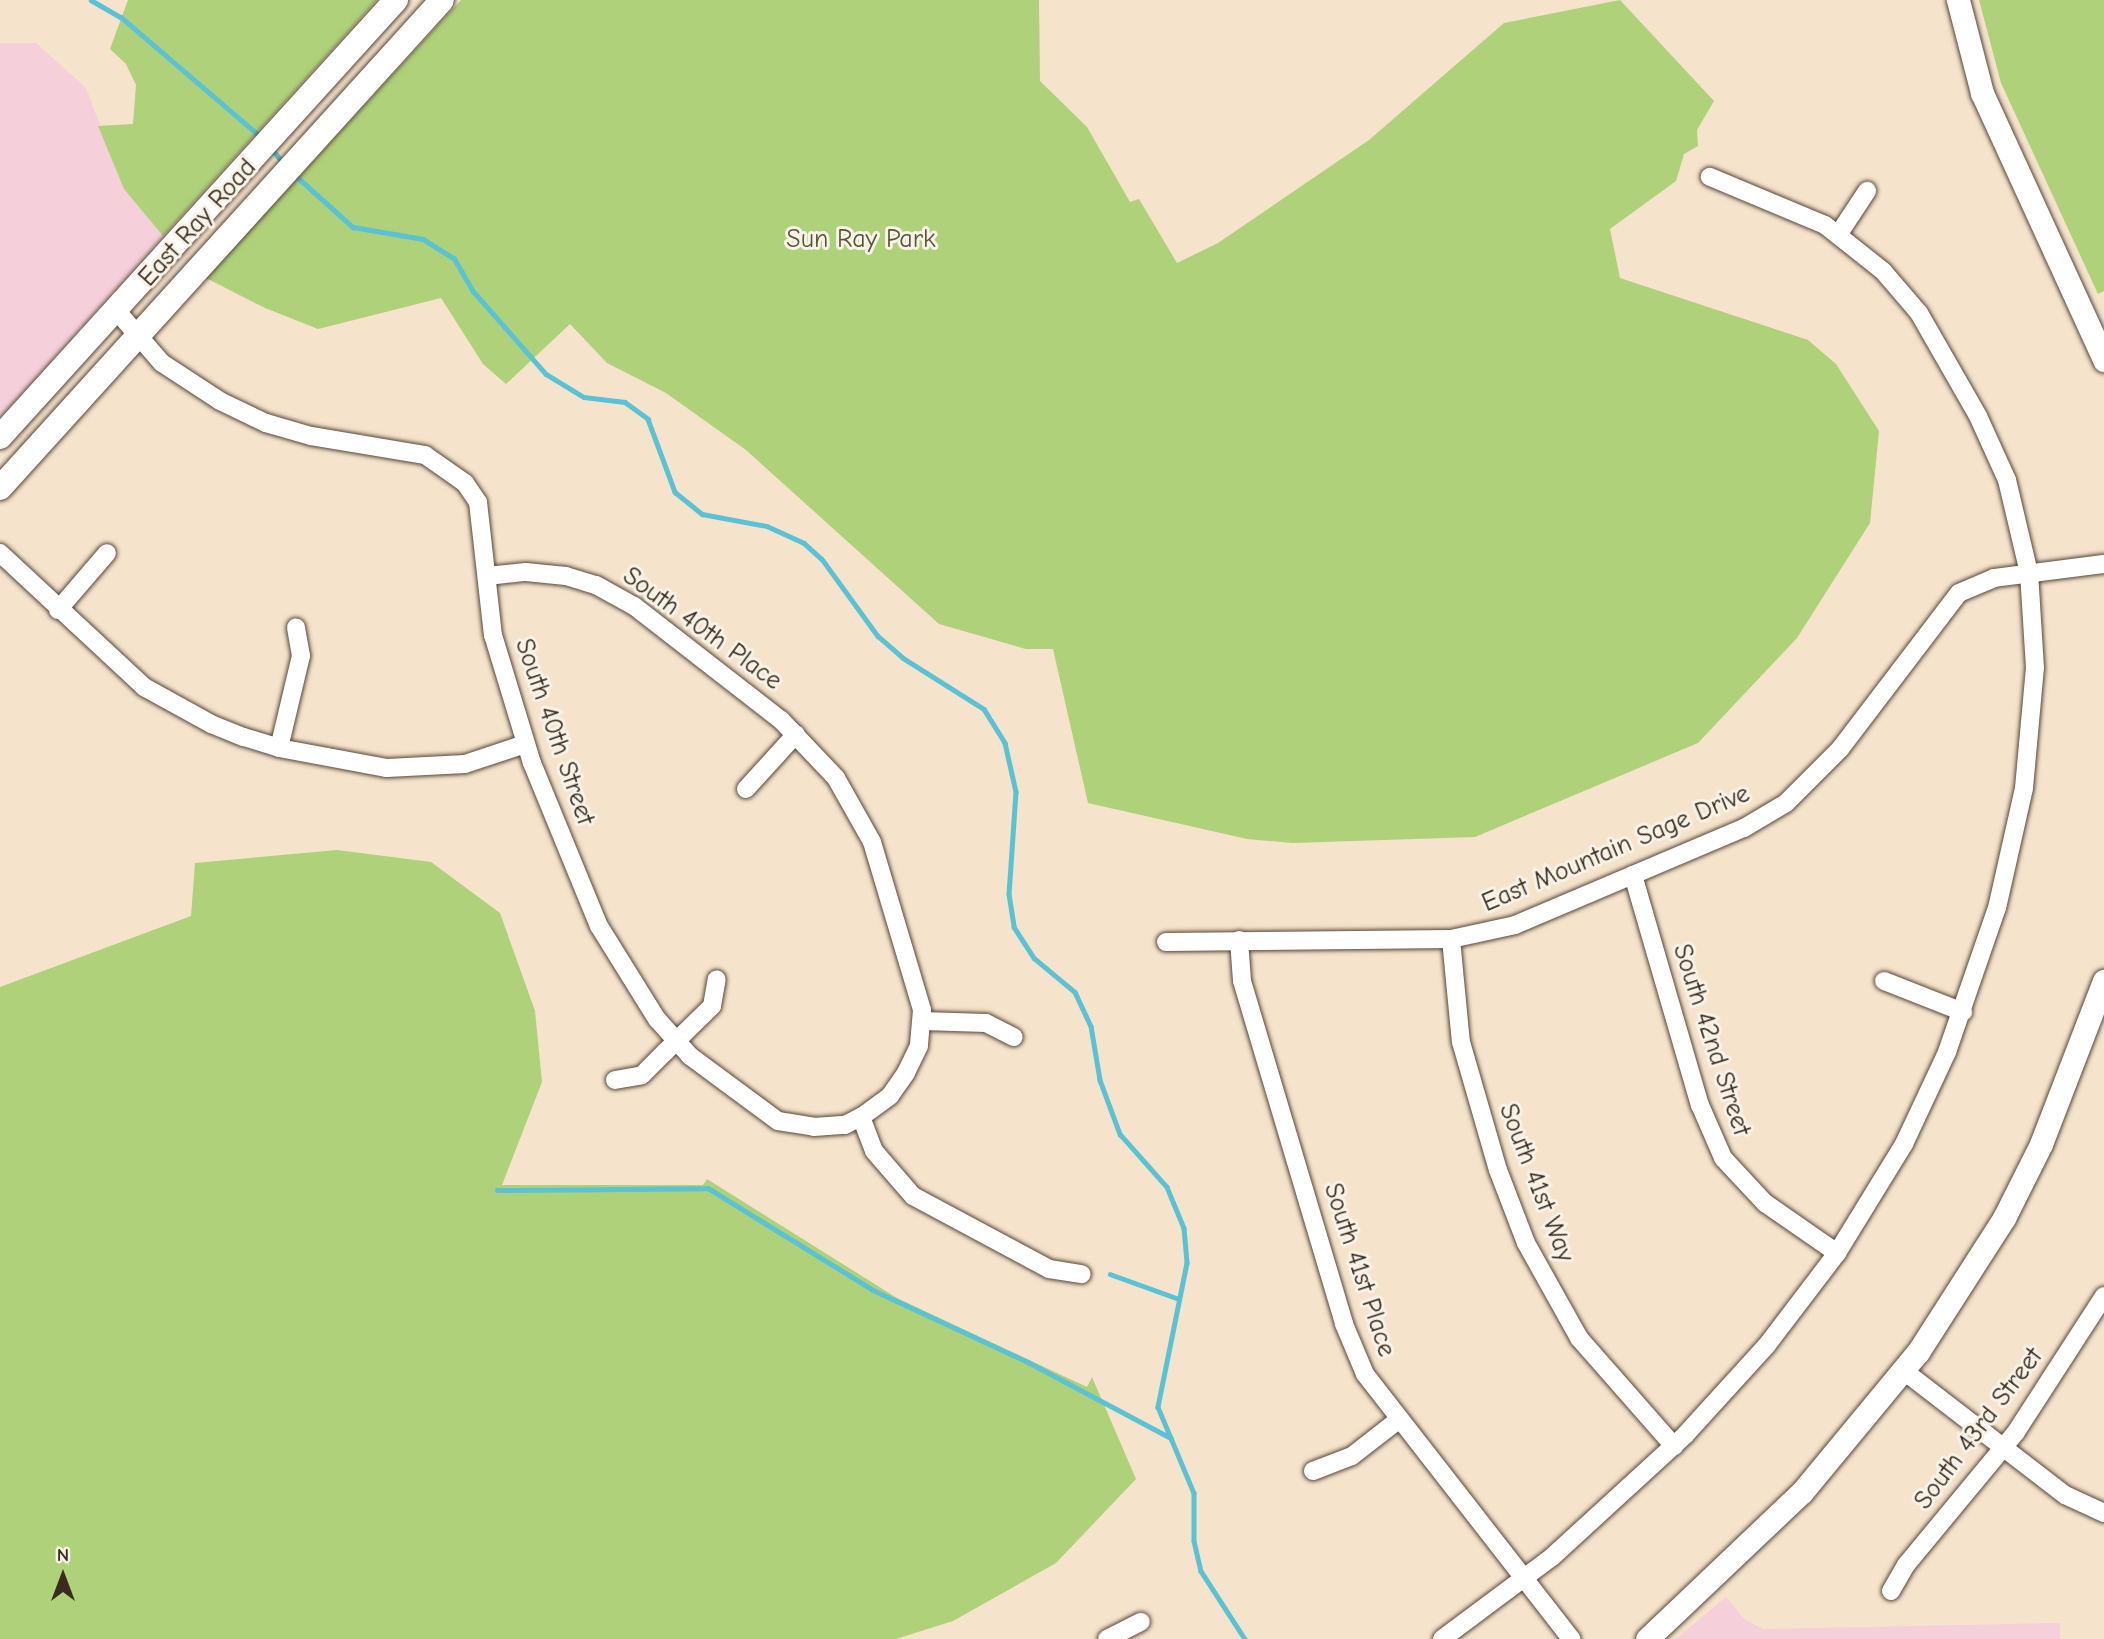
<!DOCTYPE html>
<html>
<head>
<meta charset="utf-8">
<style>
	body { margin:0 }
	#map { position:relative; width:2104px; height:1639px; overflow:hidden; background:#f5e3cc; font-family:"Comic Neue",sans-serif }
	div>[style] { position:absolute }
	.built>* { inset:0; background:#f5cfda }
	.green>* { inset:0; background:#afd17a }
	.stream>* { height:4.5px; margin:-2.25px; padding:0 2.25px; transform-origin:2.25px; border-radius:2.25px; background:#59c2d5 }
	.roads { filter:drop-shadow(0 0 2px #574638) drop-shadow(0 0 2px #574638) }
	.minor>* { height:18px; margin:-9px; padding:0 9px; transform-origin:9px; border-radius:9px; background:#fff }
	.tertiary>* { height:23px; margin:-11.5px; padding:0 11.5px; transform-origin:11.5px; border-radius:11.5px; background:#fff }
	.secondary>* { height:24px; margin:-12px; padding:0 12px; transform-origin:12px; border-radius:12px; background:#fff }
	span { translate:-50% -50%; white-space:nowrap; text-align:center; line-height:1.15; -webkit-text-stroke:6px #f7f3e8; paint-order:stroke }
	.street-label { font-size:26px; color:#3b2a1e }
	.park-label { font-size:26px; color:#585435 }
	.north { position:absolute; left:28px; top:1541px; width:70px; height:70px; -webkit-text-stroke:5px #f7f3e8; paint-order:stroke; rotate:0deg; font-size:19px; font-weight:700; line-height:28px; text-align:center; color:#3b2a1e }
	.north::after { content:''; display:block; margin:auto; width:24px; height:32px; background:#3b2a1e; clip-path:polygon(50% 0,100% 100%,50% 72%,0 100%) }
</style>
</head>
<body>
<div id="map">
	<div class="built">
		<i style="clip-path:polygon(0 43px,36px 43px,86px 88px,124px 189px,163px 236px,0 417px)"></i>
		<i style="clip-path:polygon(1726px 1597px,1744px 1619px,1763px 1629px,2060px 1623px,2060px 1639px,1676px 1639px)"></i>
	</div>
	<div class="green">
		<i style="clip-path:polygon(128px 0,377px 0,163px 236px,124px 189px,98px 126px,133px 124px,136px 85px,126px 64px,110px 49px)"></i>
		<i style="clip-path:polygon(461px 0,1039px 0,1040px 81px,1087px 127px,1130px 202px,1139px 199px,1177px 263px,1218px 243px,1369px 140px,1504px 23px,1620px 0,1714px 101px,1697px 130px,1698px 146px,1684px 154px,1676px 181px,1610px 229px,1620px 278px,1808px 340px,1836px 364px,1879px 431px,1870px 523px,1797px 638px,1698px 743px,1475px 837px,1293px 843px,1247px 839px,1088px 803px,1053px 649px,1026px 649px,939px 624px,746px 450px,666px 393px,607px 363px,570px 324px,506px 384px,483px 364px,441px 298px,318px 329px,265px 308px,206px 278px)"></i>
		<i style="clip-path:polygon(1979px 0,2104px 0,2104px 291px,2098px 294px,2001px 83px)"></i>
		<i style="clip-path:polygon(337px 850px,431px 862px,500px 913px,535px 1011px,542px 1082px,502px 1185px,703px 1185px,707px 1179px,897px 1298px,1087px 1387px,1092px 1377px,1136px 1479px,1056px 1563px,953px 1621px,896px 1639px,0 1639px,0 987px,191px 916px,195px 863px)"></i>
	</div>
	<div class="stream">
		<i style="left:91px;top:0;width:34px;rotate:30deg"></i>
		<i style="left:121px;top:17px;width:184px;rotate:40.6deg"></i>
		<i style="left:272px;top:149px;width:19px;rotate:51deg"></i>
		<i style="left:295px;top:175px;width:78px;rotate:41.9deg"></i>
		<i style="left:353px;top:227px;width:71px;rotate:9.7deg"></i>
		<i style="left:423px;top:239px;width:36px;rotate:32deg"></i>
		<i style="left:454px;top:258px;width:39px;rotate:60deg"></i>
		<i style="left:474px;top:292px;width:109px;rotate:48.7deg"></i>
		<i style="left:546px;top:374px;width:44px;rotate:31.2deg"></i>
		<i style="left:584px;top:397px;width:41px;rotate:7deg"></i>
		<i style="left:625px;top:402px;width:29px;rotate:36deg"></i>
		<i style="left:648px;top:419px;width:78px;rotate:69.7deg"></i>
		<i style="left:675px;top:492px;width:35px;rotate:39deg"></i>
		<i style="left:702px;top:514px;width:66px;rotate:10.5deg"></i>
		<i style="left:767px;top:526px;width:41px;rotate:24.7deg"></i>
		<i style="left:804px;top:543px;width:24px;rotate:42deg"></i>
		<i style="left:822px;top:559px;width:95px;rotate:54deg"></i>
		<i style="left:878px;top:636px;width:33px;rotate:41deg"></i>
		<i style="left:903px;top:658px;width:96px;rotate:32.2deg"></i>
		<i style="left:984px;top:709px;width:40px;rotate:58deg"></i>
		<i style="left:1005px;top:743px;width:50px;rotate:77.3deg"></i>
		<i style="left:1016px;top:792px;width:102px;rotate:93.9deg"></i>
		<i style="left:1009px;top:894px;width:33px;rotate:81deg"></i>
		<i style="left:1014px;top:927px;width:37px;rotate:57deg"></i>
		<i style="left:1034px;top:958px;width:53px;rotate:39.7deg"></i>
		<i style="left:1075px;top:992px;width:38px;rotate:65deg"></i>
		<i style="left:1091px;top:1026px;width:55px;rotate:80.5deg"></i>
		<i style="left:1100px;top:1080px;width:58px;rotate:69.7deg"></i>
		<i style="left:1120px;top:1134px;width:71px;rotate:48.4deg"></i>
		<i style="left:1167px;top:1187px;width:44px;rotate:67.5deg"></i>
		<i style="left:1184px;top:1228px;width:35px;rotate:85deg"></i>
		<i style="left:1187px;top:1263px;width:147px;rotate:101.4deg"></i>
		<i style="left:1158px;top:1407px;width:93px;rotate:67.3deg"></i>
		<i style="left:1194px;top:1493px;width:48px;rotate:90deg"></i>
		<i style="left:1194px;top:1541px;width:31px;rotate:77deg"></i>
		<i style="left:1201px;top:1571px;width:81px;rotate:57.1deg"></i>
		<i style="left:497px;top:1190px;width:211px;rotate:-0.5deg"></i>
		<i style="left:708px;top:1188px;width:194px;rotate:31.7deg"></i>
		<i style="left:873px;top:1290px;width:171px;rotate:24.9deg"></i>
		<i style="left:1028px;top:1362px;width:162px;rotate:28deg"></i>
		<i style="left:1110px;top:1274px;width:73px;rotate:19.9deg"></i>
	</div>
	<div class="roads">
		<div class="minor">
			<i style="left:1838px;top:235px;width:53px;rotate:-56.6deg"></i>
			<i style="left:115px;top:309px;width:72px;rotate:49deg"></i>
			<i style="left:162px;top:363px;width:69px;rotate:33.2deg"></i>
			<i style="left:220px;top:401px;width:51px;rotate:25.6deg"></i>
			<i style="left:266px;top:423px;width:47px;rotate:16.1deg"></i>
			<i style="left:311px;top:436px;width:116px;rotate:9.5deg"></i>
			<i style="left:425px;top:455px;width:49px;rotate:35deg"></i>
			<i style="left:465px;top:483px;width:23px;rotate:56deg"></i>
			<i style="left:478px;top:502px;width:134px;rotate:83.6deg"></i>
			<i style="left:493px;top:635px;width:134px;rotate:73.1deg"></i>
			<i style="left:532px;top:763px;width:176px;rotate:67.7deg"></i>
			<i style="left:599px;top:926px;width:110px;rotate:58.1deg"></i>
			<i style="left:657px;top:1019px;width:50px;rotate:48.3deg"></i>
			<i style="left:690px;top:1056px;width:109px;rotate:36.5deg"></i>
			<i style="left:778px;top:1121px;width:36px;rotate:9deg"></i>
			<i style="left:814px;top:1127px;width:31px;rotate:-4deg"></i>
			<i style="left:845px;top:1125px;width:18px;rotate:-27deg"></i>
			<i style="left:861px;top:1117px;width:36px;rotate:69deg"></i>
			<i style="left:874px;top:1151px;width:60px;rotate:49.1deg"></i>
			<i style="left:913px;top:1196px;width:154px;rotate:28.2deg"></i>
			<i style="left:1049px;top:1269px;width:33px;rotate:9deg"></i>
			<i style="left:0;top:553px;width:197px;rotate:42.9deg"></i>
			<i style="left:144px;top:687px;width:77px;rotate:28.9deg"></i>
			<i style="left:211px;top:724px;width:35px;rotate:22deg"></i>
			<i style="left:244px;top:737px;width:37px;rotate:17deg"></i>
			<i style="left:279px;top:748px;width:110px;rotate:10.5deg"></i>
			<i style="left:387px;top:768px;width:78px;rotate:-2.9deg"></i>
			<i style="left:465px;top:764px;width:63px;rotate:-18.4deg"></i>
			<i style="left:487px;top:576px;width:39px;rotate:-6deg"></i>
			<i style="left:526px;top:572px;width:40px;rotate:5.7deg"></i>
			<i style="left:566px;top:576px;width:31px;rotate:17deg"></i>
			<i style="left:596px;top:585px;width:43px;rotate:28.9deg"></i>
			<i style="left:634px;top:606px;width:186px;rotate:37.8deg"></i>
			<i style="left:781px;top:720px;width:80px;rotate:46.5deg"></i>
			<i style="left:836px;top:778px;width:73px;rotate:60.6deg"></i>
			<i style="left:872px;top:842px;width:175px;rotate:73.4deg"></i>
			<i style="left:922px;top:1010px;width:36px;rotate:95deg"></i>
			<i style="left:919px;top:1046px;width:30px;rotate:116deg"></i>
			<i style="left:906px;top:1073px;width:28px;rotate:125deg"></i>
			<i style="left:890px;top:1096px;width:36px;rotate:144deg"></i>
			<i style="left:58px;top:610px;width:75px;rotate:-49.3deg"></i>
			<i style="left:279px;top:748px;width:95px;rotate:-76.6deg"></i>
			<i style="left:301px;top:656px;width:29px;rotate:-100deg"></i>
			<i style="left:746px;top:789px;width:74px;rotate:-47.7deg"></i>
			<i style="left:1633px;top:875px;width:240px;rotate:73.8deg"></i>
			<i style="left:1700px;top:1105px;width:58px;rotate:66.5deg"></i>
			<i style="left:1723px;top:1158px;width:62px;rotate:47deg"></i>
			<i style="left:1765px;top:1203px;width:88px;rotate:34.8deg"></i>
			<i style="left:1451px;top:939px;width:103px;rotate:84.5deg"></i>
			<i style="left:1461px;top:1042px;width:133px;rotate:73.9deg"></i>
			<i style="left:1498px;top:1170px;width:78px;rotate:69deg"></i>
			<i style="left:1526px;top:1243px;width:109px;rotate:60.8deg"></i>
			<i style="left:1579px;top:1338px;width:144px;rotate:48.7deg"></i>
			<i style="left:1239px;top:940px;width:41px;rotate:85.8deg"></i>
			<i style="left:1242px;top:981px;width:358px;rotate:73.4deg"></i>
			<i style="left:1344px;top:1324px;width:54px;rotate:67.2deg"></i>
			<i style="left:1365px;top:1374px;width:336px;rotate:52.1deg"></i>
			<i style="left:1166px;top:942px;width:285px;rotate:-0.6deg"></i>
			<i style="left:1451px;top:939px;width:66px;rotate:-12.3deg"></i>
			<i style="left:1515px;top:925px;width:249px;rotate:-23deg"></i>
			<i style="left:1744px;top:828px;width:49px;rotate:-30.8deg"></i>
			<i style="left:1786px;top:803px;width:76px;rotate:-45deg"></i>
			<i style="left:1840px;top:749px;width:196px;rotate:-52.7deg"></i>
			<i style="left:1959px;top:593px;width:38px;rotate:-23deg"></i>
			<i style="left:1994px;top:578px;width:111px;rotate:-7.3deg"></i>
			<i style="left:1884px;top:981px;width:85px;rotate:21.4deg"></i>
			<i style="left:922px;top:1021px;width:64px;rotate:1.8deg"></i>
			<i style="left:986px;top:1023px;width:31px;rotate:27deg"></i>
			<i style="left:615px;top:1080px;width:27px;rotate:-10deg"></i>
			<i style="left:642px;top:1075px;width:33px;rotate:-45deg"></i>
			<i style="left:665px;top:1052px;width:66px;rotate:-44.4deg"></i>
			<i style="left:712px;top:1006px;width:27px;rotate:-80deg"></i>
			<i style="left:1904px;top:1371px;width:203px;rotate:37.6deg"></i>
			<i style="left:2065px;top:1495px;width:43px;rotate:24.8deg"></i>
			<i style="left:1313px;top:1471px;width:42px;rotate:-21deg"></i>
			<i style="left:1352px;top:1456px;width:58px;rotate:-38deg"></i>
			<i style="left:1891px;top:1591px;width:30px;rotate:-60deg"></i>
			<i style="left:1906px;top:1565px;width:173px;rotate:-50.4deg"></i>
			<i style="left:2016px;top:1432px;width:162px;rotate:-57.1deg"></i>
			<i style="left:1107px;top:1639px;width:38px;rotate:-27deg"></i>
			<i style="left:1442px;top:1639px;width:137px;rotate:-36.7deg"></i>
			<i style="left:1552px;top:1557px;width:182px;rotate:-42.5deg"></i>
			<i style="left:1686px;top:1434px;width:120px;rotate:-47.7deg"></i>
			<i style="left:1767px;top:1345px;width:116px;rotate:-52.7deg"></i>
			<i style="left:1837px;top:1253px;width:128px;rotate:-58.4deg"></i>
			<i style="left:1904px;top:1144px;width:102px;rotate:-64.9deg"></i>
			<i style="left:1947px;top:1052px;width:152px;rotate:-70.9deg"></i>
			<i style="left:1997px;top:908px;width:123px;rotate:-77.3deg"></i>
			<i style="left:2024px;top:788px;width:121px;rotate:-84.8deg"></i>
			<i style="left:2035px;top:668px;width:95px;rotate:-93.6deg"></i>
			<i style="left:2029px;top:573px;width:96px;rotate:-103.3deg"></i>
			<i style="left:2007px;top:480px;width:70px;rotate:-114.4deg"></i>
			<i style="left:1978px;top:416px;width:119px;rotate:-119.8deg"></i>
			<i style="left:1919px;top:313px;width:55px;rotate:-130.6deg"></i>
			<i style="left:1883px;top:271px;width:74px;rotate:-141.6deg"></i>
			<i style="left:1825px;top:225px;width:125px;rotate:-157.3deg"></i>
		</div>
		<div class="tertiary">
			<i style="left:1958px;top:0;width:96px;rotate:75.5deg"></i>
			<i style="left:1982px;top:93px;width:294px;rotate:65.4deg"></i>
			<i style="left:1647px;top:1639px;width:214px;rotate:-43.5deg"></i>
			<i style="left:1802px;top:1492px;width:182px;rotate:-50.4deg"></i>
			<i style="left:1918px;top:1352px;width:159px;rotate:-57.3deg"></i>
			<i style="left:2004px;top:1218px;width:83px;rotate:-63.4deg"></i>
			<i style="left:2041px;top:1144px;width:175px;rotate:-68.9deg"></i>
		</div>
		<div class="secondary">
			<i style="left:0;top:437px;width:590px;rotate:-47.82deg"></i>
			<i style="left:0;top:488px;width:658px;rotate:-47.83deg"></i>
		</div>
	</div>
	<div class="street-label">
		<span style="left:198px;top:223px;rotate:-48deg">East Ray Road</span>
		<span style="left:702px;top:629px;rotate:36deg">South 40th Place</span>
		<span style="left:554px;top:732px;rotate:71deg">South 40th Street</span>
		<span style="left:1616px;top:849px;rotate:-23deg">East Mountain Sage Drive</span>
		<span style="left:1711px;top:1040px;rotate:72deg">South 42nd Street</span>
		<span style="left:1536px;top:1183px;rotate:69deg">South 41st Way</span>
		<span style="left:1359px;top:1270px;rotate:72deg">South 41st Place</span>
		<span style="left:1979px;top:1429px;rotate:-53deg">South 43rd Street</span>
	</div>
	<div class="park-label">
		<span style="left:861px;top:240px">Sun Ray Park</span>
	</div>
	<div class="north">N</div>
</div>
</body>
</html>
